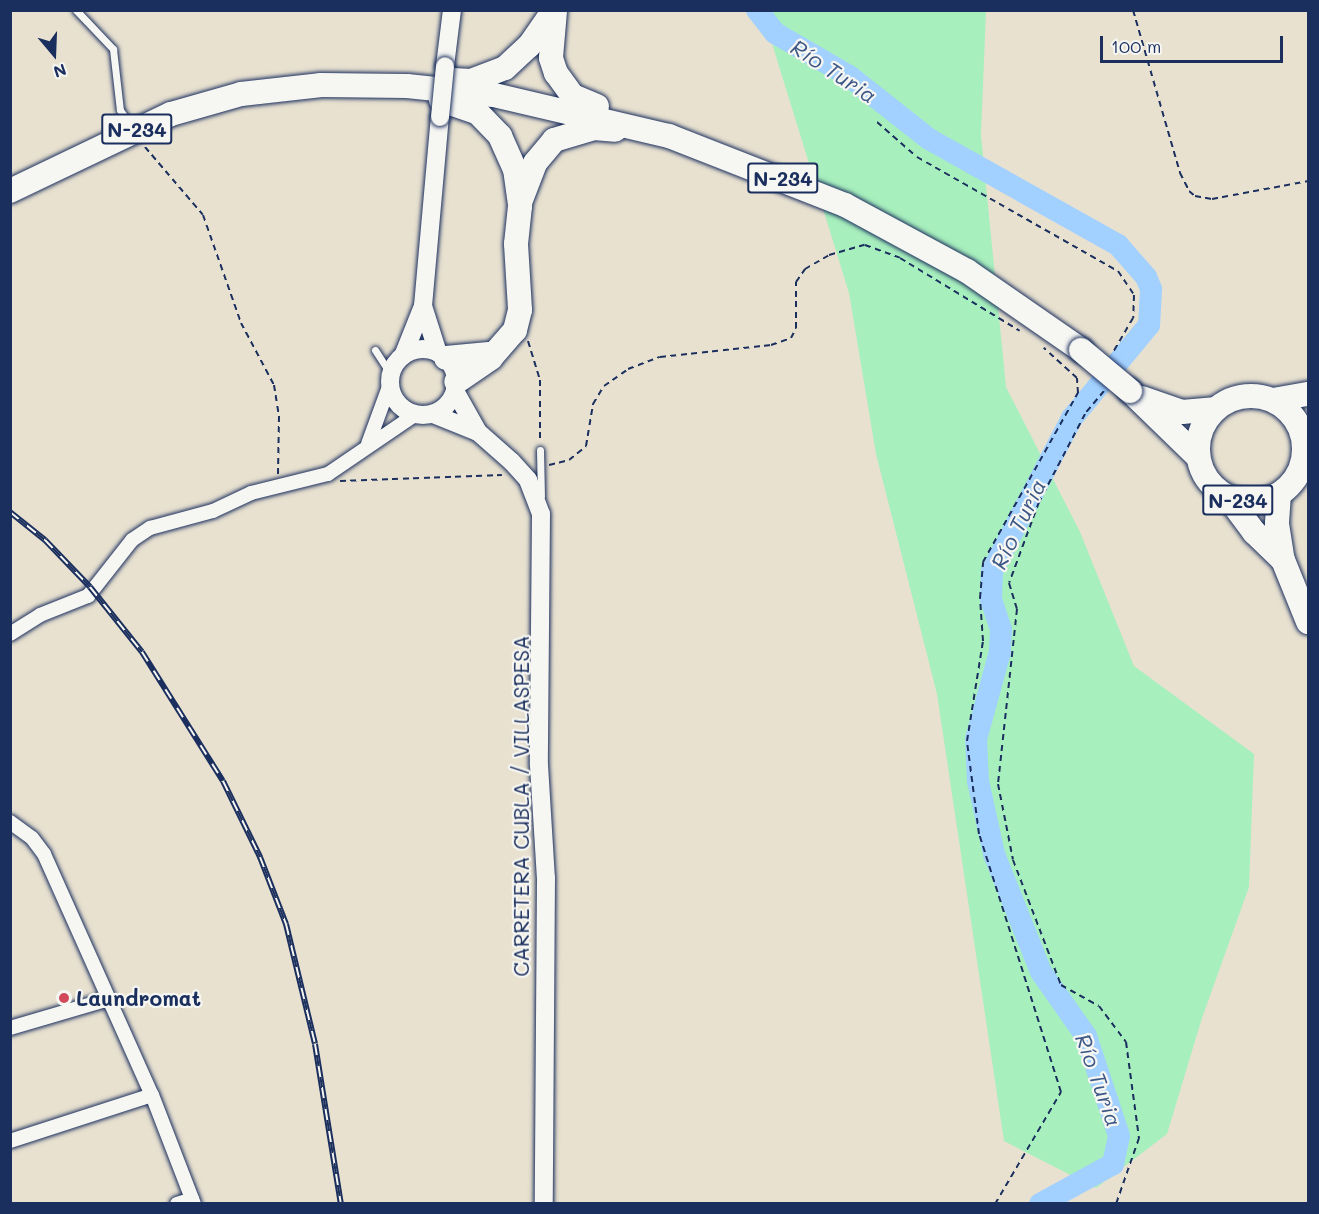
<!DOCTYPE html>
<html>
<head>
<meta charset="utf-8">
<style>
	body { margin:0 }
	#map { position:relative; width:1319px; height:1214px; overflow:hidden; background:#e8e1d0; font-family:Mali,sans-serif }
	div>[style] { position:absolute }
	.green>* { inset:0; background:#a7efbd }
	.river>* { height:22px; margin:-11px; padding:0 11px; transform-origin:11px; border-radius:11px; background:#a3d1ff }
	.path>* { height:2px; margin-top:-1px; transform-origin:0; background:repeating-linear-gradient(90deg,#1b2f5e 0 6px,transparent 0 10.5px) }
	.roads { filter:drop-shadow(0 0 2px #1b2f5e) drop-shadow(0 0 2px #1b2f5e) }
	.service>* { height:7px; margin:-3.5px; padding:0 3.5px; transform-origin:3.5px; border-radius:3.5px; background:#f6f6f2 }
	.minor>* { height:14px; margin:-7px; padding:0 7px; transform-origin:7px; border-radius:7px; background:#f6f6f2 }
	.tertiary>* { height:18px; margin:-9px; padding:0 9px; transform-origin:9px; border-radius:9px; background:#f6f6f2 }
	.tertiary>.ring { margin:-9px; padding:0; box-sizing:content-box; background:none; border:18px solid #f6f6f2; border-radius:50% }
	.trunk>* { height:24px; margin:-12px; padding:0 12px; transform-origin:12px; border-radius:12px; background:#f6f6f2 }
	.trunk>.ring { margin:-12px; padding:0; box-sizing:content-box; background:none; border:24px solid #f6f6f2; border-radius:50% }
	.rail>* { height:6px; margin-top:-3px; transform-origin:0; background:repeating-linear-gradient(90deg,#f6f6f2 0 11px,#1b2f5e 0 22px); box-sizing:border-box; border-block:2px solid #1b2f5e }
	.bridges { filter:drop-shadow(0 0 2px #1b2f5e) drop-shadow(0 0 2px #1b2f5e) }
	.tertiary-bridge>* { height:18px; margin:-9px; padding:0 9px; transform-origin:9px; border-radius:9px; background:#f6f6f2 }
	.trunk-bridge>* { height:24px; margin:-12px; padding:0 12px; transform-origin:12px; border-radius:12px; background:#f6f6f2 }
	.dots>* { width:16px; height:16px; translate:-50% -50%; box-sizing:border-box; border:3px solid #f6f6f2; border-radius:50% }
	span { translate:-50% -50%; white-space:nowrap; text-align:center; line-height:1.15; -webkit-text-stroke:4.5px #f6f6f2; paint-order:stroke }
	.shield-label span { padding:2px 4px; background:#f6f6f2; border:2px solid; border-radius:4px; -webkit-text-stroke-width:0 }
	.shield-label { font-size:20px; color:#1b2f5e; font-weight:700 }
	.street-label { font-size:21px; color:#1b2f5e }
	.poi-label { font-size:21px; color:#1b2f5e; font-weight:700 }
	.left { translate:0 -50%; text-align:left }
	.water-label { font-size:22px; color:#3d5886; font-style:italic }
	.frame { position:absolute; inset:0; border:12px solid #1b2f5e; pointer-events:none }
	.north { position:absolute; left:24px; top:24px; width:60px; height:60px; -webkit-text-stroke:4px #f6f6f2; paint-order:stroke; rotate:161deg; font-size:16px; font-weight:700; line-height:24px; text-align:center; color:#1b2f5e }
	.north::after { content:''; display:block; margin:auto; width:21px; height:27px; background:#1b2f5e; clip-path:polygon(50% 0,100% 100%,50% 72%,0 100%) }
	.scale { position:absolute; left:1100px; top:36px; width:183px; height:27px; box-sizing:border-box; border:3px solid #1b2f5e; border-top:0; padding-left:8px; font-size:18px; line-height:21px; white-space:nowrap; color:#1b2f5e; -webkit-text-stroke:4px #f6f6f2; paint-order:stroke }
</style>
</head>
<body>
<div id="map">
	<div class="green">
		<i style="clip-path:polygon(762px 11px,986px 11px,981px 135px,1006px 387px,1080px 532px,1134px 666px,1254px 754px,1249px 887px,1202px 1018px,1167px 1134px,1096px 1188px,1004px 1141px,937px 694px,876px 454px,849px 293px)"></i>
	</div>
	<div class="river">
		<i style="left:757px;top:10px;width:29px;rotate:52deg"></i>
		<i style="left:775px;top:33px;width:86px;rotate:30.2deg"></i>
		<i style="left:849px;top:76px;width:102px;rotate:38.2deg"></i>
		<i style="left:929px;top:139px;width:217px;rotate:29.3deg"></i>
		<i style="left:1118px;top:245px;width:43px;rotate:48.8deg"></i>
		<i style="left:1146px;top:277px;width:13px;rotate:67deg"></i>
		<i style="left:1151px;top:289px;width:36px;rotate:93deg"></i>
		<i style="left:1149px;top:325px;width:121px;rotate:129.6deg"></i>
		<i style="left:1072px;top:418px;width:173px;rotate:117.6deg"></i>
		<i style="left:992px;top:571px;width:28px;rotate:92deg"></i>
		<i style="left:991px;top:599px;width:33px;rotate:72deg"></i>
		<i style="left:1001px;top:630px;width:22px;rotate:93deg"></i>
		<i style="left:1000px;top:652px;width:90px;rotate:105.4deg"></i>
		<i style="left:976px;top:739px;width:42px;rotate:87.3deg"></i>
		<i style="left:978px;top:781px;width:75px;rotate:77.6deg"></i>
		<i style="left:994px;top:854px;width:127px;rotate:68.3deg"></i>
		<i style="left:1041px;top:972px;width:78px;rotate:54.9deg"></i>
		<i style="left:1086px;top:1036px;width:105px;rotate:71.7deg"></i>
		<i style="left:1119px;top:1136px;width:29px;rotate:102deg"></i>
		<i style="left:1113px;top:1164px;width:83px;rotate:151.3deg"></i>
	</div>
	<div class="path">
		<i style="left:1133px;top:10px;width:170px;rotate:73.9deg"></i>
		<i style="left:1180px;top:173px;width:20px;rotate:63deg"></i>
		<i style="left:1189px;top:191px;width:8px;rotate:40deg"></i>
		<i style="left:1195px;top:196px;width:17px;rotate:10deg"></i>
		<i style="left:1212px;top:199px;width:98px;rotate:-10.6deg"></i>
		<i style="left:877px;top:122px;width:53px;rotate:41.2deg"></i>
		<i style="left:917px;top:157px;width:231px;rotate:29.6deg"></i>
		<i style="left:1118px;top:271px;width:29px;rotate:56deg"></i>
		<i style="left:1134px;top:295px;width:23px;rotate:92deg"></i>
		<i style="left:1133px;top:318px;width:42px;rotate:120.3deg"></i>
		<i style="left:145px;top:147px;width:89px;rotate:49.5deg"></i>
		<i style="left:203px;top:215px;width:114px;rotate:70.6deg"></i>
		<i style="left:241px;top:323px;width:70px;rotate:62deg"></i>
		<i style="left:274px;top:385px;width:31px;rotate:81deg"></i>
		<i style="left:279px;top:416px;width:58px;rotate:91deg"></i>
		<i style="left:528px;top:341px;width:41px;rotate:72.9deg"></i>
		<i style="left:540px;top:380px;width:61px;rotate:90deg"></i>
		<i style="left:1104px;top:391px;width:30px;rotate:130deg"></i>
		<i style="left:1085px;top:414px;width:99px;rotate:117.6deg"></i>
		<i style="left:1039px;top:502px;width:86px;rotate:110.3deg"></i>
		<i style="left:1009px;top:583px;width:27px;rotate:73deg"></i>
		<i style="left:1017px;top:609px;width:176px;rotate:96.2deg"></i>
		<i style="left:998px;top:784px;width:77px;rotate:78.8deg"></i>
		<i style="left:1013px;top:860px;width:134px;rotate:69deg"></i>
		<i style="left:1061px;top:985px;width:43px;rotate:28.9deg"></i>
		<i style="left:1099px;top:1006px;width:45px;rotate:53.1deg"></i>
		<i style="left:1126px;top:1042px;width:97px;rotate:82.3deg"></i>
		<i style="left:1139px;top:1138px;width:70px;rotate:109.2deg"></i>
		<i style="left:549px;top:465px;width:21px;rotate:-14deg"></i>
		<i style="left:569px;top:460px;width:22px;rotate:-39deg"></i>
		<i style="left:586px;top:446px;width:43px;rotate:-80.5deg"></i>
		<i style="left:593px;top:404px;width:21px;rotate:-59deg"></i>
		<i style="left:604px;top:386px;width:29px;rotate:-35deg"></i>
		<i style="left:628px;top:369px;width:34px;rotate:-21deg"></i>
		<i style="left:660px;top:357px;width:112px;rotate:-6.2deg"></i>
		<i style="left:771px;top:345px;width:21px;rotate:-19deg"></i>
		<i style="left:791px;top:338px;width:11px;rotate:-63deg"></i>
		<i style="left:796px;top:328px;width:46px;rotate:-90deg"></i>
		<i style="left:796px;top:282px;width:16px;rotate:-55deg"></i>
		<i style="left:805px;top:269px;width:28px;rotate:-30deg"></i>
		<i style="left:829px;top:255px;width:37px;rotate:-16deg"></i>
		<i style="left:865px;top:245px;width:37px;rotate:20deg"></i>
		<i style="left:900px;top:258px;width:140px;rotate:31.3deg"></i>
		<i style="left:340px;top:481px;width:162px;rotate:-2.1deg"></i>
		<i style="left:995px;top:1204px;width:130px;rotate:-59.5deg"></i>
		<i style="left:1061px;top:1092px;width:271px;rotate:-107.6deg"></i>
		<i style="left:979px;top:834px;width:94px;rotate:-97.4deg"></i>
		<i style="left:967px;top:741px;width:101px;rotate:-80.9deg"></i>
		<i style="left:983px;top:641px;width:43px;rotate:-94deg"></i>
		<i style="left:980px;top:598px;width:36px;rotate:-85deg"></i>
		<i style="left:983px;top:562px;width:194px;rotate:-60.7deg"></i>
		<i style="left:1078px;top:393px;width:15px;rotate:-94deg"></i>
		<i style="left:1077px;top:378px;width:45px;rotate:-137.7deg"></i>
	</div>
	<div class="roads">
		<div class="service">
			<i style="left:76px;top:10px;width:54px;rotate:46.5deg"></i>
			<i style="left:113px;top:49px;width:61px;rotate:83.5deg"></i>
			<i style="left:120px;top:110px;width:22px;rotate:54deg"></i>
			<i style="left:375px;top:350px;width:30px;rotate:57deg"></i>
			<i style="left:540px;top:450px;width:46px;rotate:88.8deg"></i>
		</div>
		<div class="minor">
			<i style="left:368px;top:444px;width:64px;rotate:-69.9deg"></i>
			<i style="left:10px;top:634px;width:36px;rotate:-32deg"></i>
			<i style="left:40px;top:615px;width:52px;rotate:-21.6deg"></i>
			<i style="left:88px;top:596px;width:71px;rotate:-51.8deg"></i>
			<i style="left:132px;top:540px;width:22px;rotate:-34deg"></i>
			<i style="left:150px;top:528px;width:65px;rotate:-15.1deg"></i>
			<i style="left:213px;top:511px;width:42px;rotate:-25.3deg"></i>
			<i style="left:251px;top:493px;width:79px;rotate:-13.9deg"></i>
			<i style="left:328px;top:474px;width:107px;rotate:-34.3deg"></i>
			<i style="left:10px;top:822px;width:27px;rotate:36deg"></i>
			<i style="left:32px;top:838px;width:20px;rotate:53deg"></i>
			<i style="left:44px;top:854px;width:264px;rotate:65.9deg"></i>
			<i style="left:152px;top:1095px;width:117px;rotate:68.9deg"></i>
			<i style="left:10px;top:1028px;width:103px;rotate:-16.3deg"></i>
			<i style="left:10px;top:1141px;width:149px;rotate:-17.9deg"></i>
			<i style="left:177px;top:1204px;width:16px;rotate:-18deg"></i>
		</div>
		<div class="tertiary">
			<i style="left:445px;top:66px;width:56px;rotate:-82.9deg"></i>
			<i style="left:423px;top:306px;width:49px;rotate:72.3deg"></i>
			<i class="ring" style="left:390px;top:349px;width:48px;height:48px"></i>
			<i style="left:403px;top:356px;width:54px;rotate:-68.2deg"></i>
			<i style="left:423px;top:306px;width:190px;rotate:-84.9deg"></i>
			<i style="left:455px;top:391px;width:47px;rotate:60.7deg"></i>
			<i style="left:433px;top:414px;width:48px;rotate:21.8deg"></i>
			<i style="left:478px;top:432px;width:45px;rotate:41.4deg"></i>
			<i style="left:512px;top:462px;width:24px;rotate:48deg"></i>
			<i style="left:528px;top:480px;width:36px;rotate:69deg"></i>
			<i style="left:541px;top:514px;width:251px;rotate:90.5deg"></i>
			<i style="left:539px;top:765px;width:113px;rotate:86.5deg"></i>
			<i style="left:546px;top:878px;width:326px;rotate:90.4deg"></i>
		</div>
		<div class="trunk">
			<i style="left:555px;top:11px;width:47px;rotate:94.9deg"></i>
			<i style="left:551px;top:58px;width:16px;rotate:72deg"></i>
			<i style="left:556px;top:73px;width:29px;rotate:54deg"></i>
			<i style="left:573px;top:96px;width:26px;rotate:23deg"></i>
			<i style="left:454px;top:80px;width:17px;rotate:3deg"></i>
			<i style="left:471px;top:81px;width:36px;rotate:-21deg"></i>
			<i style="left:505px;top:68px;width:33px;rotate:-43deg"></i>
			<i style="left:529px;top:46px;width:44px;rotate:-55.2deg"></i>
			<i style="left:441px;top:100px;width:39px;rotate:19deg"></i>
			<i style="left:478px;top:113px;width:32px;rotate:46deg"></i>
			<i style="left:500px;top:136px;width:36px;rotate:66deg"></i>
			<i style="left:515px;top:169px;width:37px;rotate:82deg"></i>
			<i style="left:520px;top:206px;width:38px;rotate:96deg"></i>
			<i style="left:516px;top:244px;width:66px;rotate:86.5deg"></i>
			<i style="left:520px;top:310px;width:21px;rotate:104deg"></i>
			<i style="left:515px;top:330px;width:37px;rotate:131deg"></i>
			<i style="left:491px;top:358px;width:42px;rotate:145.6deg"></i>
			<i style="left:10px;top:191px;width:178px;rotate:-25.6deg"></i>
			<i style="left:171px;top:114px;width:73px;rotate:-15.9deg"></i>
			<i style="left:241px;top:94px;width:81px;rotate:-6.4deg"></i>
			<i style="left:321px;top:85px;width:86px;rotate:0.7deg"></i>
			<i style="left:407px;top:86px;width:87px;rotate:5.9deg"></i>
			<i style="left:494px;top:95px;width:180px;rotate:13.2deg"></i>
			<i style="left:669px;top:136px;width:189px;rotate:21.4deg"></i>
			<i style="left:845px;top:205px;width:139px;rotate:28.4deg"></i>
			<i style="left:967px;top:271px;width:139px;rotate:34.7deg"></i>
			<i style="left:521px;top:200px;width:40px;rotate:-69deg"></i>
			<i style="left:535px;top:163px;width:30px;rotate:-50deg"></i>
			<i style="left:554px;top:140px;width:42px;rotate:-16.7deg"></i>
			<i style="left:594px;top:128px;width:21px;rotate:5deg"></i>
			<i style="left:446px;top:358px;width:43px;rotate:-5.3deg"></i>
			<i style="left:1130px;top:391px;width:95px;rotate:44.1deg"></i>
			<i class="ring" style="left:1198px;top:396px;width:82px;height:82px"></i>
			<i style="left:1142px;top:398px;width:42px;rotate:19.3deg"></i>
			<i style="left:1182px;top:412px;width:32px;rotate:-5deg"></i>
			<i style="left:1273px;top:400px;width:36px;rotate:-10deg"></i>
			<i style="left:1279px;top:494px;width:30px;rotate:94deg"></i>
			<i style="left:1277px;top:524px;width:36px;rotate:81deg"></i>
			<i style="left:1283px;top:560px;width:67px;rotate:68deg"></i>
			<i style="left:1228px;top:497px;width:44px;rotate:53.4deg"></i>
			<i style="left:1254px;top:532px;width:40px;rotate:44deg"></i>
		</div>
	</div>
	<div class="rail">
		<i style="left:10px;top:512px;width:45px;rotate:38.7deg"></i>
		<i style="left:45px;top:540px;width:65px;rotate:46.2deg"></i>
		<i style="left:90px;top:587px;width:83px;rotate:51.3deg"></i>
		<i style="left:142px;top:652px;width:152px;rotate:57.9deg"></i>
		<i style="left:223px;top:781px;width:85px;rotate:64deg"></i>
		<i style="left:260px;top:857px;width:72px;rotate:68.8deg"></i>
		<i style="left:286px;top:924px;width:123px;rotate:76.4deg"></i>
		<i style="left:315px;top:1044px;width:162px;rotate:80.8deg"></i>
	</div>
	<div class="bridges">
		<div class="tertiary-bridge">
			<i style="left:440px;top:117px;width:51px;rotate:-84.4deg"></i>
		</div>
		<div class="trunk-bridge">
			<i style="left:1081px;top:350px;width:64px;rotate:39.9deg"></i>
		</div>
	</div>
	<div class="dots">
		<i style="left:64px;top:998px;background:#d1495b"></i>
	</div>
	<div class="shield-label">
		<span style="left:137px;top:129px">N-234</span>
		<span style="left:783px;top:178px">N-234</span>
		<span style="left:1238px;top:500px">N-234</span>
	</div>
	<div class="street-label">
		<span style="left:521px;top:806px;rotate:-90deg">CARRETERA CUBLA / VILLASPESA</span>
	</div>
	<div class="poi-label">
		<span class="left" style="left:76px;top:998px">Laundromat</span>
	</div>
	<div class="water-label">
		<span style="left:834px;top:71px;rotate:33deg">Río Turia</span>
		<span style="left:1018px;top:524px;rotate:-64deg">Río Turia</span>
		<span style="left:1099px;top:1080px;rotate:70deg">Río Turia</span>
	</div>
	<div class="frame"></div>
	<div class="north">N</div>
	<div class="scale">100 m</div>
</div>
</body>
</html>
